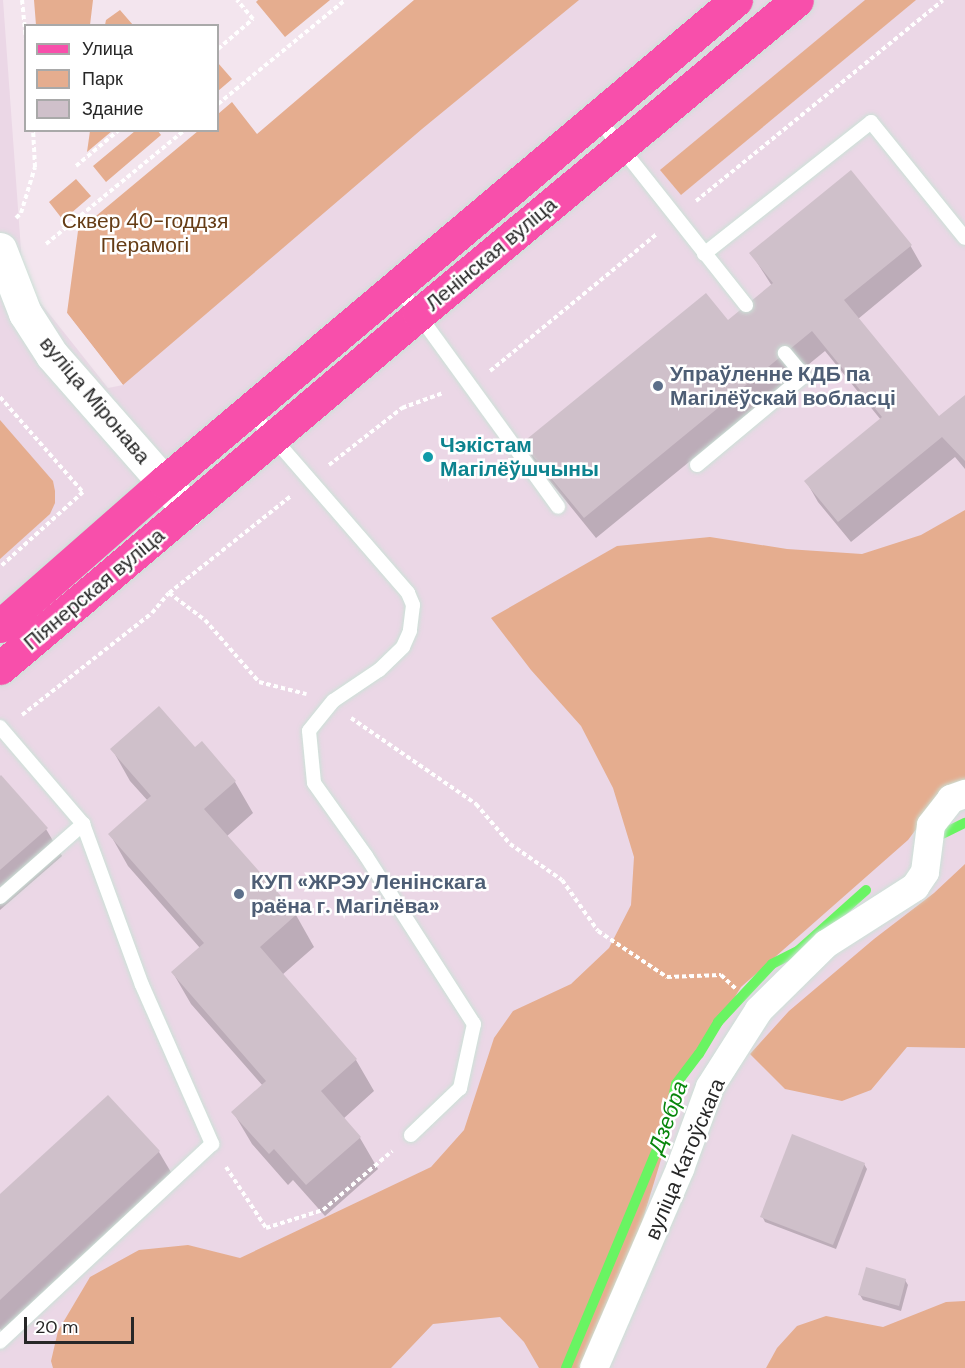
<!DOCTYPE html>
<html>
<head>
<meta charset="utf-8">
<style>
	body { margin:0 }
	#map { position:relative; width:965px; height:1368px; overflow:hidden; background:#ebd7e6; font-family:"DM Sans",sans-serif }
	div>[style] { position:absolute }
	.green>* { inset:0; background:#e5ad8f }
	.plaza>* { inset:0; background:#f3e5ee }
	.shadow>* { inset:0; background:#0003 }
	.stream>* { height:10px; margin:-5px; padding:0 5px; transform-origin:5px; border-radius:5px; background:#69f462 }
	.building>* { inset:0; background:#cfc0ca }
	.path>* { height:4px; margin-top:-2px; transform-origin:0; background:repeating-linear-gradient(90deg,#fff 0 4.5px,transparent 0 7.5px) }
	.roads { filter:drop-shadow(0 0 2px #cce1d7) drop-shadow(0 0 2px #cce1d7) }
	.service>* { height:14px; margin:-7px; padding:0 7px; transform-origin:7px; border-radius:7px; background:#fff }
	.minor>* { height:28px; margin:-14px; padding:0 14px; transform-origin:14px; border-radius:14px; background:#fff }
	.tertiary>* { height:33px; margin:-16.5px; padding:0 16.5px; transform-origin:16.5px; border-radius:16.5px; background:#fff }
	.primary>* { height:33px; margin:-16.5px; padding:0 16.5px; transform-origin:16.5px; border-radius:16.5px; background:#f84fab }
	.dots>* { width:16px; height:16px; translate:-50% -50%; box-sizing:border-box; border:3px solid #fff; border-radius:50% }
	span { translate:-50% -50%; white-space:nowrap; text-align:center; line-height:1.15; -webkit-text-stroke:5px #fff; paint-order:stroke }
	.park-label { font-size:21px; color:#653c15 }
	.street-label { font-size:21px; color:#272727 }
	.service-label { font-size:21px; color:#4e5e75; font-weight:700 }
	.left { translate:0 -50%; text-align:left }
	.culture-label { font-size:21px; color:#0d838f; font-weight:700 }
	.water-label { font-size:22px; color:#08860c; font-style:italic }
	.legend { position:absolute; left:24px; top:24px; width:195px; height:108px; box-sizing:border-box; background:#fff; border:2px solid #a9a9a9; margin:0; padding:8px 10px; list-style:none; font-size:18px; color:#272727 }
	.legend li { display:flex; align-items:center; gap:12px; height:30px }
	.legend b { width:30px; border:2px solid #a9a9a9 }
	.scale { position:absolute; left:24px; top:1317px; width:110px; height:27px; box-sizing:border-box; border:3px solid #272727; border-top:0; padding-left:8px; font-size:18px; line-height:21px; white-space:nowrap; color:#272727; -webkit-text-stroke:4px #fff; paint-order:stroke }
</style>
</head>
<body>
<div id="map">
	<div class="green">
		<i style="clip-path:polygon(33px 0,579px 0,422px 129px,123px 385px,67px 313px,49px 274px,35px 131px,218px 130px,218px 26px,35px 25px)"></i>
		<i style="clip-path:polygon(865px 0,916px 0,681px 195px,660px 170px)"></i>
		<i style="clip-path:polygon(0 420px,53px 481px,55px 491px,55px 503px,50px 514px,0 559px)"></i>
		<i style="clip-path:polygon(965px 510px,965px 781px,936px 803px,908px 840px,741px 987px,687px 1074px,632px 1255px,583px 1368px,539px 1368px,524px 1342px,500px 1317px,433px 1324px,391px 1368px,53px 1368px,51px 1361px,58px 1331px,90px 1277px,139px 1250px,188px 1245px,240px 1258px,431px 1167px,464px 1130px,494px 1038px,513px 1011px,571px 984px,609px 948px,631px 905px,634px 857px,613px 788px,581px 726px,531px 670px,491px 618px,617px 546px,710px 537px,787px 549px,862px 554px,921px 535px)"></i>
		<i style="clip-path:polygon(965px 864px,965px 1048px,907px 1047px,871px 1090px,842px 1101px,785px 1089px,750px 1054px,789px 1011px,874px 939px,934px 893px)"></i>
		<i style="clip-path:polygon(965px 1301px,965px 1368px,766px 1368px,777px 1348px,797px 1326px,826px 1316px,883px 1327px,946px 1302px)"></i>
	</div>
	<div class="plaza">
		<i style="clip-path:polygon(evenodd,3px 0,34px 0,36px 25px,26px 26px,26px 130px,90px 131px,87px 152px,112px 131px,135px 131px,93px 166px,106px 182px,161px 135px,158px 131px,198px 131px,78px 231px,67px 313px,123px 385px,108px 388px,28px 287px,22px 264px,3px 0,76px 179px,91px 196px,63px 220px,49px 202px,76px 179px)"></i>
		<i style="clip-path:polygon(93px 0,258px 0,256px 2px,285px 37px,330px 0,414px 0,257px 134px,232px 102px,218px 114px,218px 91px,232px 79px,218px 63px,218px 26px,133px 25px,120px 10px,106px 20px,105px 25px,90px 25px)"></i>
	</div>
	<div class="shadow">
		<i style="clip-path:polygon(910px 245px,922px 266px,858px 319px,939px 418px,965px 397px,965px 469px,955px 457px,851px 542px,818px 502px,806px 481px,881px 420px,825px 351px,596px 538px,536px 464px,524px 443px,728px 322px,772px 286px,751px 253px)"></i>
		<i style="clip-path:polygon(112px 749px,195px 749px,235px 782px,253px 813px,226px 837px,296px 915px,314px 947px,282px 975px,356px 1060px,374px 1091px,343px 1119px,360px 1138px,378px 1169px,325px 1216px,293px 1180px,288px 1185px,252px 1144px,233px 1112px,263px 1086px,191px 1004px,173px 973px,200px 948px,128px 866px,110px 834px,148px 801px,130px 781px)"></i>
		<i style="clip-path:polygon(0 778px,46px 829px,62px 856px,0 910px)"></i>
		<i style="clip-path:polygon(107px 1097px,159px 1152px,175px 1179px,6px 1335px,0 1329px,0 1196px)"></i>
		<i style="clip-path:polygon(864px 1164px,867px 1169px,836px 1249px,765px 1222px,762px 1216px)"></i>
		<i style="clip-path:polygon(905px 1280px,908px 1285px,901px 1311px,863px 1300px,860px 1295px)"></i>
	</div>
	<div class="stream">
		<i style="left:940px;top:835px;width:28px;rotate:-26deg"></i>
		<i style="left:566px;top:1368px;width:263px;rotate:-67.4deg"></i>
		<i style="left:667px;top:1125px;width:42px;rotate:-77.6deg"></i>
		<i style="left:676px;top:1084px;width:38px;rotate:-53deg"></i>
		<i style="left:699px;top:1054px;width:37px;rotate:-59deg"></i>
		<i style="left:718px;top:1022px;width:79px;rotate:-47deg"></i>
		<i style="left:772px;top:964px;width:30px;rotate:-27deg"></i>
		<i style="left:799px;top:950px;width:90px;rotate:-41.8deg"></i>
	</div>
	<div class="building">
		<i style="clip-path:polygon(851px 170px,912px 245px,844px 300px,939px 416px,965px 395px,965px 461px,942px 437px,838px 522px,804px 481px,882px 417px,812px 331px,584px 518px,522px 443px,706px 293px,728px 320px,773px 283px,749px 253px)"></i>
		<i style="clip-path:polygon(159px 706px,195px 747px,202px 741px,236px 781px,204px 809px,297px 914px,260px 947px,357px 1059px,321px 1091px,361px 1137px,306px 1185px,274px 1149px,269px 1154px,231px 1112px,266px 1081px,171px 972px,204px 943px,108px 834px,151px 796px,110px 749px)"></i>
		<i style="clip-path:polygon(1px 775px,48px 828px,0 870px,0 776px)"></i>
		<i style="clip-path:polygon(108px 1095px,160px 1151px,0 1300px,0 1194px)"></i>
		<i style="clip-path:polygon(792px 1134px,865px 1163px,833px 1245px,760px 1217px)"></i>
		<i style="clip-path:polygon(866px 1267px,906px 1279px,899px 1306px,858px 1295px)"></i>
	</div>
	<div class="path">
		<i style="left:22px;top:0;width:40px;rotate:84.3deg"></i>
		<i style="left:218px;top:49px;width:46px;rotate:-40.6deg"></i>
		<i style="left:253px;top:19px;width:25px;rotate:-130deg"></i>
		<i style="left:218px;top:104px;width:164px;rotate:-39.3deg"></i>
		<i style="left:76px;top:166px;width:56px;rotate:-39.9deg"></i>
		<i style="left:696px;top:201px;width:318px;rotate:-39.1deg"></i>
		<i style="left:16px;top:218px;width:7px;rotate:-45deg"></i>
		<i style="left:21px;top:213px;width:48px;rotate:-73.1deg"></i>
		<i style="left:35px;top:167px;width:37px;rotate:-93deg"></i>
		<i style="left:46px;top:244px;width:180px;rotate:-39.4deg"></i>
		<i style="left:490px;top:371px;width:217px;rotate:-39.4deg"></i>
		<i style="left:0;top:397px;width:126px;rotate:48.9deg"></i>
		<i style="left:83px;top:492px;width:112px;rotate:137.9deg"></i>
		<i style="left:329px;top:465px;width:93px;rotate:-38deg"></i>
		<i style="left:402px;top:408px;width:44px;rotate:-20.1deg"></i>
		<i style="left:169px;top:593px;width:156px;rotate:-38.5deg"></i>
		<i style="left:22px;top:715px;width:165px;rotate:-38.1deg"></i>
		<i style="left:152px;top:613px;width:26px;rotate:-50deg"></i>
		<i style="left:169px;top:593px;width:45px;rotate:36.9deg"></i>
		<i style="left:205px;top:620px;width:82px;rotate:48.9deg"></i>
		<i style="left:259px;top:682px;width:49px;rotate:14.3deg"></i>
		<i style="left:351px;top:718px;width:152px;rotate:34.5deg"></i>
		<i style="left:476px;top:804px;width:52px;rotate:49.6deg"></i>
		<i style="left:510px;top:844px;width:63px;rotate:34.7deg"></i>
		<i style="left:562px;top:880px;width:62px;rotate:54.8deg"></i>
		<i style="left:598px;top:931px;width:83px;rotate:33.7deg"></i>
		<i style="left:667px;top:977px;width:54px;rotate:-2.1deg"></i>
		<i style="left:721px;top:975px;width:21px;rotate:43deg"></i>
		<i style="left:226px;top:1167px;width:73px;rotate:56.7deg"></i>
		<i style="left:266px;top:1228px;width:60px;rotate:-17.5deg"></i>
		<i style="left:323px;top:1210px;width:91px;rotate:-40.5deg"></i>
	</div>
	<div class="roads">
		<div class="service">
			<i style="left:597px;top:117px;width:240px;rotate:51.6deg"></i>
			<i style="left:704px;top:254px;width:213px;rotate:-38.3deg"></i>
			<i style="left:871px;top:122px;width:149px;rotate:51deg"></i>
			<i style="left:397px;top:285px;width:274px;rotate:54deg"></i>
			<i style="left:250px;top:411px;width:241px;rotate:49deg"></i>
			<i style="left:408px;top:593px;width:13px;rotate:67deg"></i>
			<i style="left:413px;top:605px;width:26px;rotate:97deg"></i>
			<i style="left:410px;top:631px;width:17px;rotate:114deg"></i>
			<i style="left:403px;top:647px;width:33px;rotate:136deg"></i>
			<i style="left:379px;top:670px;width:55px;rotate:146deg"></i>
			<i style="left:333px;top:701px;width:38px;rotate:129deg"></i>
			<i style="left:309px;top:731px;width:52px;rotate:84.5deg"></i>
			<i style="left:314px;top:783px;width:90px;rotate:54.5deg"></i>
			<i style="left:366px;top:856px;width:200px;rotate:57.3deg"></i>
			<i style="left:474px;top:1024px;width:66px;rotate:102.3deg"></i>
			<i style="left:460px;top:1088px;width:68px;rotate:136.2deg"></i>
			<i style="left:697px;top:465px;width:139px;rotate:-39.8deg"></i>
			<i style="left:804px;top:376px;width:30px;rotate:-130deg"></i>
			<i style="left:0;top:727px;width:128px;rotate:49.4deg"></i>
			<i style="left:83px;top:824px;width:171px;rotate:69.9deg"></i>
			<i style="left:142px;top:985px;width:174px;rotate:66.2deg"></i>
			<i style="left:212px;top:1144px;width:290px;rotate:137deg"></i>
			<i style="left:0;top:897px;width:111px;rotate:-41.3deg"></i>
		</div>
		<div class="minor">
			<i style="left:594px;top:1368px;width:217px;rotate:-66.6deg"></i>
			<i style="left:680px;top:1169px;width:87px;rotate:-69.9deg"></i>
			<i style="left:710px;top:1087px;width:91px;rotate:-57.5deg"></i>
			<i style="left:759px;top:1010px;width:94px;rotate:-44.6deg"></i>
			<i style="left:826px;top:944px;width:106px;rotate:-32.6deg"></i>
			<i style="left:915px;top:887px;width:18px;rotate:-56deg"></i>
			<i style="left:925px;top:872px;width:47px;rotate:-82.7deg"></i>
			<i style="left:931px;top:825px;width:33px;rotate:-52deg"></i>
			<i style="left:951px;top:799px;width:15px;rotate:-20deg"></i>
		</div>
		<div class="tertiary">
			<i style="left:0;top:249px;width:69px;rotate:68.7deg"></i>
			<i style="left:25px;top:313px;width:50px;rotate:57.3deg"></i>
			<i style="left:52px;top:355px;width:206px;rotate:48.7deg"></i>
		</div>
		<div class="primary">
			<i style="left:0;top:626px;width:218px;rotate:-41.3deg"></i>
			<i style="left:164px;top:482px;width:748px;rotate:-40.12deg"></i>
			<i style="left:0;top:668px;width:549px;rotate:-40.19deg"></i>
			<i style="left:419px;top:314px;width:491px;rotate:-39.7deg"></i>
		</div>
	</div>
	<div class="dots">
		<i style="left:658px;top:386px;background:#5c6f8a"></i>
		<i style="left:428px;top:457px;background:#0f9aa8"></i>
		<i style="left:239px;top:894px;background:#5c6f8a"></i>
	</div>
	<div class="park-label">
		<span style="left:145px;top:233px">Сквер 40-годдзя<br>Перамогі</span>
	</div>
	<div class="street-label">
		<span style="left:491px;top:254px;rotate:-40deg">Ленінская вуліца</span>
		<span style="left:95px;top:400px;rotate:50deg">вуліца Міронава</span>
		<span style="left:94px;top:589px;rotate:-40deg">Піянерская вуліца</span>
		<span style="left:685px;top:1159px;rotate:-67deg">вуліца Катоўскага</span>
	</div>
	<div class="service-label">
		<span class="left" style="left:670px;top:386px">Упраўленне КДБ па<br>Магілёўскай вобласці</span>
		<span class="left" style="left:251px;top:894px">КУП «ЖРЭУ Ленінскага<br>раёна г. Магілёва»</span>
	</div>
	<div class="culture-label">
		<span class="left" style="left:440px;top:457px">Чэкістам<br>Магілёўшчыны</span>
	</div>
	<div class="water-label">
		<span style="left:668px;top:1117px;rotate:-70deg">Дзебра</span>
	</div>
	<ul class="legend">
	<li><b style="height:8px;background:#f84fab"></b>Улица</li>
	<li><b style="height:16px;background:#e5ad8f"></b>Парк</li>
	<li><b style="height:16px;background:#cfc0ca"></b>Здание</li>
	</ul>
	<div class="scale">20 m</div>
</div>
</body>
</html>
